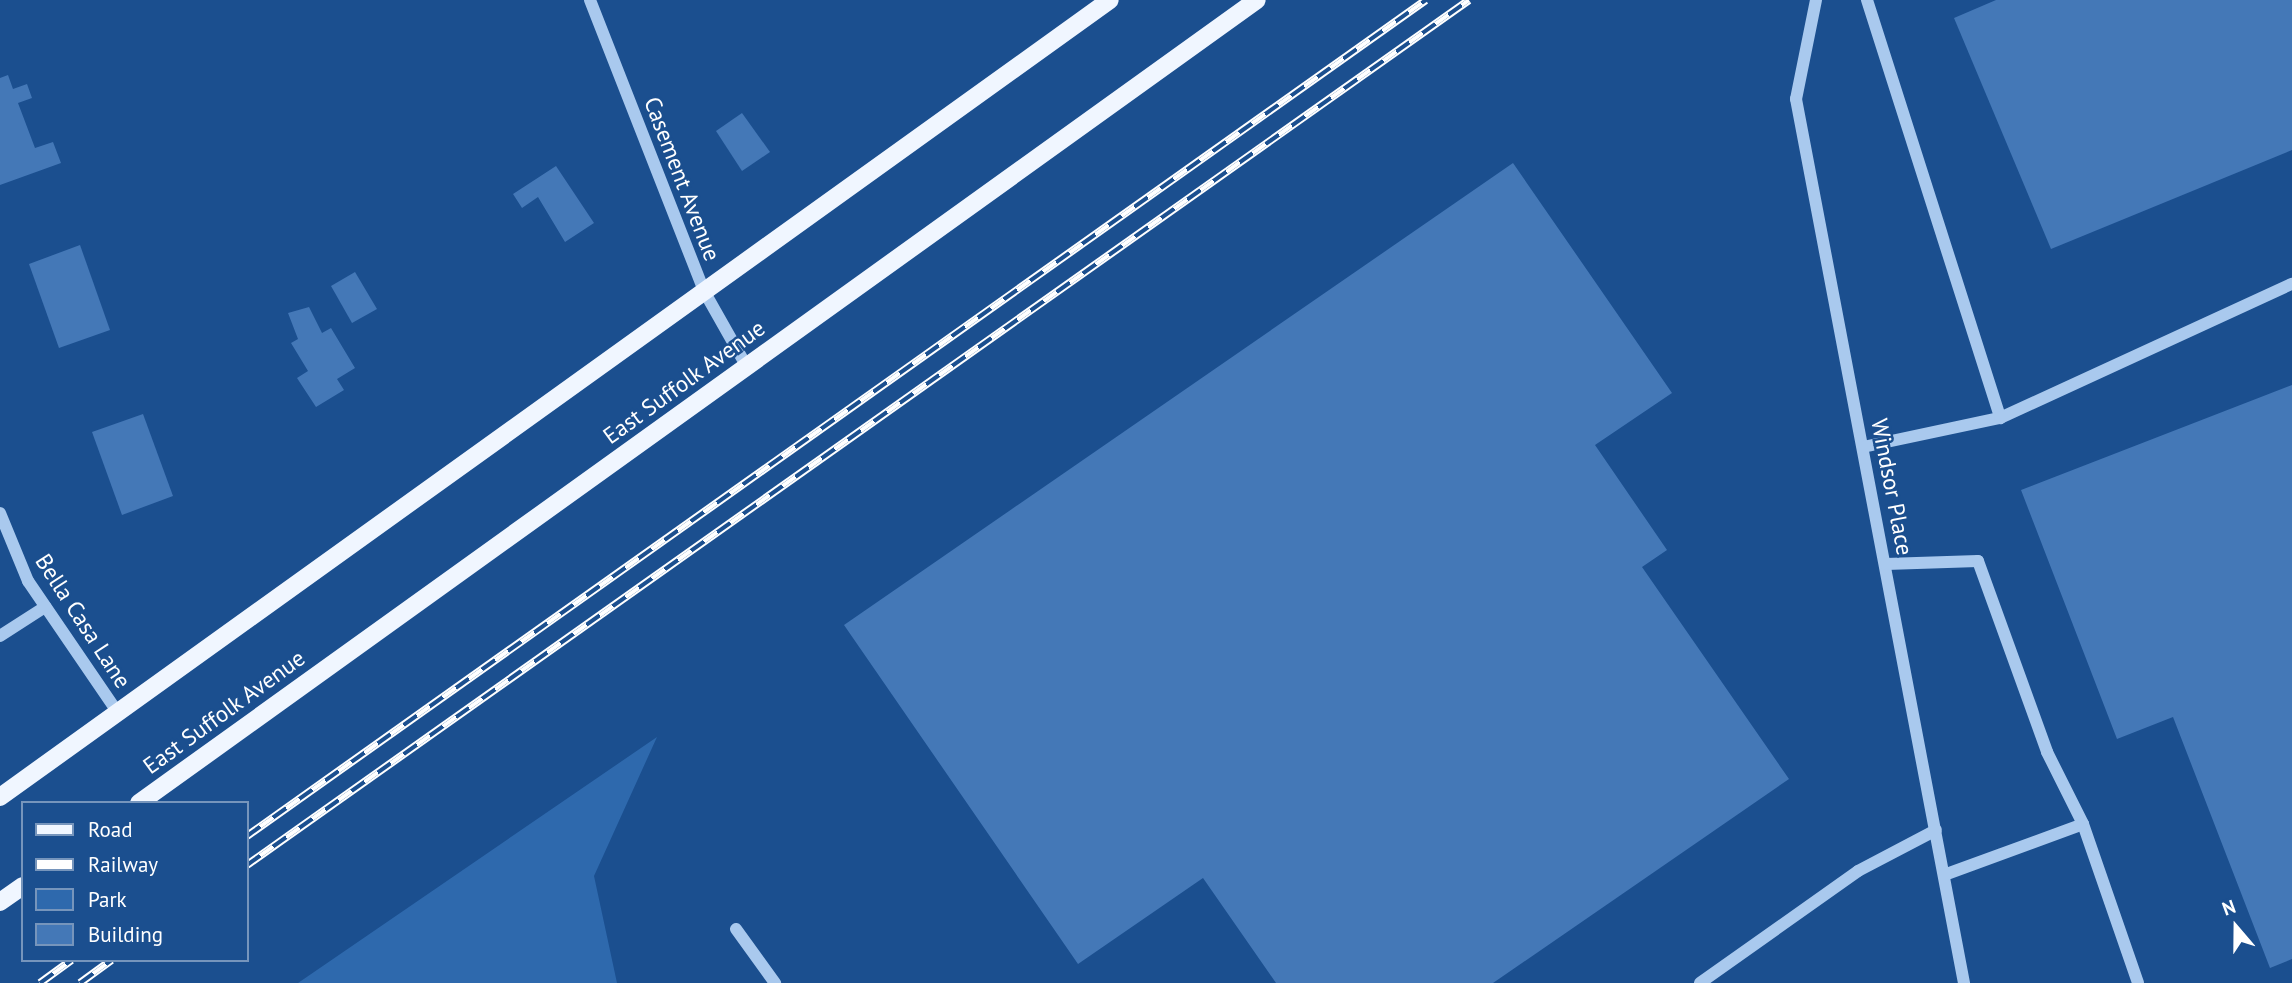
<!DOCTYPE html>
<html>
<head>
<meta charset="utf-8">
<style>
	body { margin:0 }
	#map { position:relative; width:2292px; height:983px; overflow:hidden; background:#1b4f8f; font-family:"PT Sans",sans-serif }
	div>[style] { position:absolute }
	.green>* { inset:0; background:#2e69ad }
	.building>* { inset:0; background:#4478b7 }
	.minor>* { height:12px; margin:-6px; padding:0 6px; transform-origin:6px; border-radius:6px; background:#a9c9ee }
	.major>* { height:18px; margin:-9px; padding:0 9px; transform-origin:9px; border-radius:9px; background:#f0f6ff }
	.rail>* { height:8px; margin-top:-4px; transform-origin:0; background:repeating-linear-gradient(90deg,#1b4f8f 0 16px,#fff 0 32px); box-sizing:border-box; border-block:2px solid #fff }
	span { translate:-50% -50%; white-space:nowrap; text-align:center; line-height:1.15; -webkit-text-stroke:5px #1b4f8f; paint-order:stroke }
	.street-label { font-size:23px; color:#fff }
	.legend { position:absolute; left:21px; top:801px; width:228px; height:161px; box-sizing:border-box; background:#1b4f8f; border:2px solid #7695bc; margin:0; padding:9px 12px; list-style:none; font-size:21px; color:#fff }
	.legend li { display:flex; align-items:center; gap:14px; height:35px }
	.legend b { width:35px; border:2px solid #7695bc }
	.north { position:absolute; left:2201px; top:892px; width:70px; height:70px; -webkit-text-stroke:5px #1b4f8f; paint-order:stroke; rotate:340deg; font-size:19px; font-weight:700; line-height:28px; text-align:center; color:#fff }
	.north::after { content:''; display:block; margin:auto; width:24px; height:32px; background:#fff; clip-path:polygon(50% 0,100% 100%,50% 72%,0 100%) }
</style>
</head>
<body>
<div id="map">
	<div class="green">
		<i style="clip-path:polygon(657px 737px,594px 876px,617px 983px,298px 983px)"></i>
	</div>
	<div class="building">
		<i style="clip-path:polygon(1996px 0,2292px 0,2292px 150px,2051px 249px,1954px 18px)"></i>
		<i style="clip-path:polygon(8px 75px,13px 89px,27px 84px,32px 98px,18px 103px,35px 148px,53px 142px,61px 163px,0 185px,0 78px)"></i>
		<i style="clip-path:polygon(742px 113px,770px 152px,742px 171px,716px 131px)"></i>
		<i style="clip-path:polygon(1513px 163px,1672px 393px,1595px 445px,1667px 550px,1642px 567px,1789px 779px,1493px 983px,1276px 983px,1203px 878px,1078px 964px,844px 625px)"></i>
		<i style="clip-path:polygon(556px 166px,594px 223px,565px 242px,538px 197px,522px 208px,513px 194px)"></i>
		<i style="clip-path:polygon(80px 245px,110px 330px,59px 348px,29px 264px)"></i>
		<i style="clip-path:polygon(355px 272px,377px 309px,352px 323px,331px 286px)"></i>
		<i style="clip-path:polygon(309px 307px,322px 333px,331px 328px,355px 368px,337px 379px,344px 390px,316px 407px,297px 378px,308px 371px,291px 343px,298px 339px,288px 313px)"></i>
		<i style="clip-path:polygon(2292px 385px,2292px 959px,2270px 968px,2173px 717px,2117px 739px,2021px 490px)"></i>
		<i style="clip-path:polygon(143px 414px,173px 496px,122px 515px,92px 432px)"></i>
	</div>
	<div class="minor">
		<i style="left:590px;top:0;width:313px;rotate:68.6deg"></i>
		<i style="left:704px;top:291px;width:87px;rotate:60.5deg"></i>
		<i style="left:1816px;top:0;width:101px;rotate:101.4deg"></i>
		<i style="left:1796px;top:99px;width:900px;rotate:79.24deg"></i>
		<i style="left:1867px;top:0;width:439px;rotate:72.3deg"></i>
		<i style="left:1863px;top:447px;width:140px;rotate:-12deg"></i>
		<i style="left:2000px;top:418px;width:321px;rotate:-24.7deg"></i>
		<i style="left:0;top:513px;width:74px;rotate:67.6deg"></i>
		<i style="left:28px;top:581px;width:160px;rotate:55.7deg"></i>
		<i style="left:1886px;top:564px;width:92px;rotate:-1.9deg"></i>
		<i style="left:1978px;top:561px;width:203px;rotate:70.1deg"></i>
		<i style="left:2047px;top:752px;width:80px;rotate:63.4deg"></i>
		<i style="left:0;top:636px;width:54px;rotate:-32.8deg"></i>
		<i style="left:1944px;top:875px;width:148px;rotate:-20.1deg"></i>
		<i style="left:2083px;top:824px;width:168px;rotate:70.9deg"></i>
		<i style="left:736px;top:929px;width:67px;rotate:54.2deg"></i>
		<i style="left:1700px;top:983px;width:194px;rotate:-35.3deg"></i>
		<i style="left:1858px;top:871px;width:88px;rotate:-27.7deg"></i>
	</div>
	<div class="major">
		<i style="left:0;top:797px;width:1366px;rotate:-35.68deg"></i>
		<i style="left:139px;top:803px;width:1376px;rotate:-35.69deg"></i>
		<i style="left:0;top:902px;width:28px;rotate:-35deg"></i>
	</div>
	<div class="rail">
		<i style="left:247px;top:836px;width:1445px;rotate:-35.34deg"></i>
		<i style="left:247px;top:865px;width:1497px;rotate:-35.29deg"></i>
		<i style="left:40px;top:983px;width:39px;rotate:-36deg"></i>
		<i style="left:80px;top:983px;width:39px;rotate:-36deg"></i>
	</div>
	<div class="street-label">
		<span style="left:682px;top:179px;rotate:69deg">Casement Avenue</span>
		<span style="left:684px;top:382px;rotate:-36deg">East Suffolk Avenue</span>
		<span style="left:1892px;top:487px;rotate:79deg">Windsor Place</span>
		<span style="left:83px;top:621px;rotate:57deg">Bella Casa Lane</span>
		<span style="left:224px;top:712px;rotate:-36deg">East Suffolk Avenue</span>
	</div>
	<ul class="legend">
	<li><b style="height:9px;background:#f0f6ff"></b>Road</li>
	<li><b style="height:9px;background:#fff"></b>Railway</li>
	<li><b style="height:19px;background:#2e69ad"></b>Park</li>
	<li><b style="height:19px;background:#4478b7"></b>Building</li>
	</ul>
	<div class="north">N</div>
</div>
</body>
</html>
